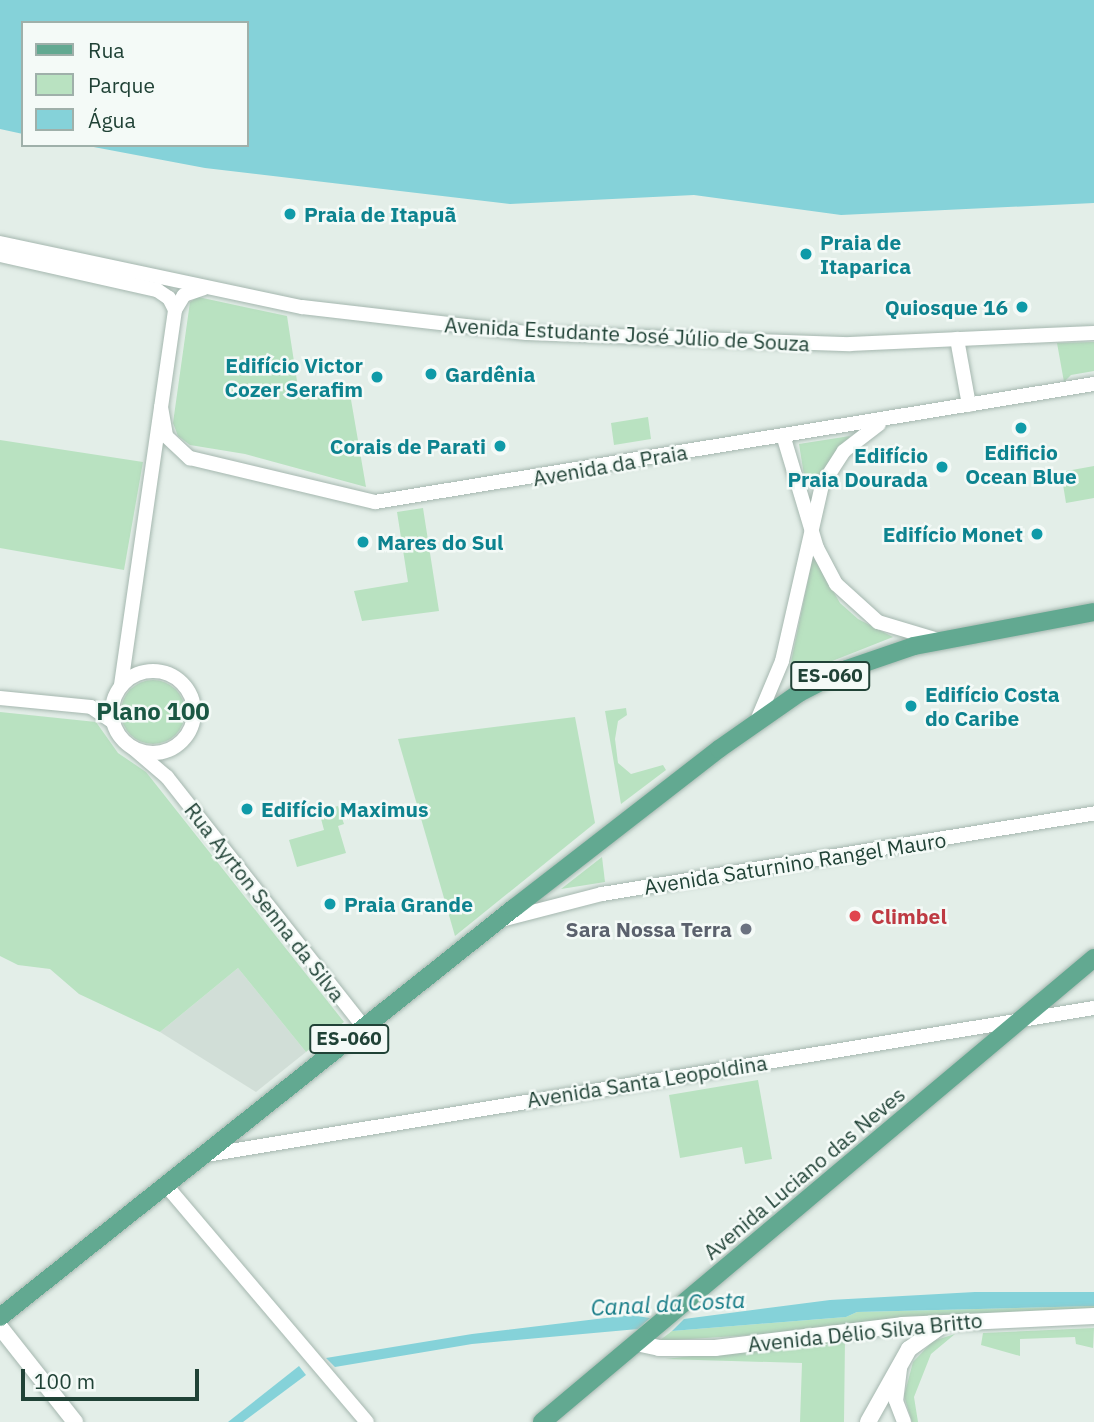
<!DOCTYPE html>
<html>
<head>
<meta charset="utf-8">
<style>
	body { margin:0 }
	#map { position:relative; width:1094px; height:1422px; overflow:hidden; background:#e3eee8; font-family:"IBM Plex Sans",sans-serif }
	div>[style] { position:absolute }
	.built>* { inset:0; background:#d1ded7 }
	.green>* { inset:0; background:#b9e2c1 }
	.round { border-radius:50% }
	.water>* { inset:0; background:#85d2d9 }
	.roads { filter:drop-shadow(0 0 2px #a5b7af) drop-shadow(0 0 2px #a5b7af) }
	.tertiary>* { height:14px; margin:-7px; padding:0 7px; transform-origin:7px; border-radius:7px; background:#fff }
	.tertiary>.ring { margin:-7px; padding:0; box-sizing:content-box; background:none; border:14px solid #fff; border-radius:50% }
	.secondary>* { height:16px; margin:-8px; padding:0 8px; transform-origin:8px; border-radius:8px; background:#fff }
	.primary>* { height:18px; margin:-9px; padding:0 9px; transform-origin:9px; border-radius:9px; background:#62a991 }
	.dots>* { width:19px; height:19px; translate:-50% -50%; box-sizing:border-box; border:4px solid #f4faf7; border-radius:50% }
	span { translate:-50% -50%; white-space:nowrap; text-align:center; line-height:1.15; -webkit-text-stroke:5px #f4faf7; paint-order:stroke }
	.shield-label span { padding:2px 5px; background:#f4faf7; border:2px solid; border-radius:5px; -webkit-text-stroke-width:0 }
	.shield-label { font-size:19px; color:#204236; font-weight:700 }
	.culture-label { font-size:21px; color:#0d838f; font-weight:700 }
	.left { translate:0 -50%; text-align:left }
	.right { translate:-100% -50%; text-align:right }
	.street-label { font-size:21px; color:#204236 }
	.health-label { font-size:21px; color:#be3a42; font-weight:700 }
	.worship-label { font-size:21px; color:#5b616d; font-weight:700 }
	.water-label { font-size:23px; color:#137a85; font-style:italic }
	.quarter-label { font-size:24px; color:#1a5743; font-weight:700 }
	.legend { position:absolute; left:21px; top:21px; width:228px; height:126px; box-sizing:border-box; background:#f4faf7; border:2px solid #9fb0aa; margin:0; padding:9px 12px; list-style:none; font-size:21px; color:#204236 }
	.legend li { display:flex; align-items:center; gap:14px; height:35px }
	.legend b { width:35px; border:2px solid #9fb0aa }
	.scale { position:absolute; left:21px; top:1369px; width:178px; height:32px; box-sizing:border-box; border:4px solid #204236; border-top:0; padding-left:9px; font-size:21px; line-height:24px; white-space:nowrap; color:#204236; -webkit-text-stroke:5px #f4faf7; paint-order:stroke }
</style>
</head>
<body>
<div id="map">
	<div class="built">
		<i style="clip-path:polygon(238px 968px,306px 1052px,256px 1092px,160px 1032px)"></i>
	</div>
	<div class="green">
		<i style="clip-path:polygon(198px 297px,287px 316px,299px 394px,349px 388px,366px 487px,245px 454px,190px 445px,178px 436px,173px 423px,190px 302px)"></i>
		<i style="clip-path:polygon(1094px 342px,1094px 371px,1071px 375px,1064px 382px,1057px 343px)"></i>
		<i style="clip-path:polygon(648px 417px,651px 439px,614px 445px,611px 423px)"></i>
		<i style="clip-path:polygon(850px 436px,818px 481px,805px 481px,799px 444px)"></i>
		<i style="clip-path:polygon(0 440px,143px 462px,124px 570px,0 548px)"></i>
		<i style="clip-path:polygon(1094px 466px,1094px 498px,1066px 503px,1061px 472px)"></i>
		<i style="clip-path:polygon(423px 508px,439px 611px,362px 621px,354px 591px,408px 582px,397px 512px)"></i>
		<i style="clip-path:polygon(813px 556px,840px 603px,858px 619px,893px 637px,802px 673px,791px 662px)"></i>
		<i class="round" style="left:121px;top:680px;width:64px;height:64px"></i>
		<i style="clip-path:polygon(626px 708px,627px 715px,618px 721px,615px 739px,618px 763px,631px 774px,663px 765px,666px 770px,621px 804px,605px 711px)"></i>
		<i style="clip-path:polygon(0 712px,96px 722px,118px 753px,146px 772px,344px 1022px,306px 1052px,238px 968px,160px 1032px,79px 994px,50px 969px,18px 965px,0 956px)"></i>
		<i style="clip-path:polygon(575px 717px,595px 823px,455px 936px,398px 739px)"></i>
		<i style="clip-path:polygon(338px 806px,344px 824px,338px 826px,346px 853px,297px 867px,289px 840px,324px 830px,319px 811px)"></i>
		<i style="clip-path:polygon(602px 857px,605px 882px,561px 889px)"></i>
		<i style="clip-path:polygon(758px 1080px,772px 1159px,745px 1164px,742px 1147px,680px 1158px,669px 1095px)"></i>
		<i style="clip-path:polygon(1094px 1306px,1094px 1313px,659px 1341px,672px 1331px,846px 1317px,857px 1312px)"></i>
		<i style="clip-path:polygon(1094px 1328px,1093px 1348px,1076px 1344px,1075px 1337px,1020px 1339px,1020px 1356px,981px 1345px,983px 1333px)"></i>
		<i style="clip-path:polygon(955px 1334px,931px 1354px,914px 1397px,918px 1422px,912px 1422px,904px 1396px,913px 1362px,933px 1341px)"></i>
		<i style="clip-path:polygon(845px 1339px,844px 1422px,800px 1422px,802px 1363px,665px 1359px)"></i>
	</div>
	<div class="water">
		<i style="clip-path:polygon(0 0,1094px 0,1094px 203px,841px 215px,694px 195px,510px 204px,205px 168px,83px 145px,247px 145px,247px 23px,23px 23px,23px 134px,0 129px)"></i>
		<i style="clip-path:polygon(975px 1292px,1094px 1292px,1094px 1306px,857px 1312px,846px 1317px,672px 1331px,684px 1319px,830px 1300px)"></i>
		<i style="clip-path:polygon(630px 1315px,650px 1318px,638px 1329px,472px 1344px,335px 1367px,326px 1358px,472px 1334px)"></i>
		<i style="clip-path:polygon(299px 1366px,306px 1375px,243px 1422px,228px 1422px)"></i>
	</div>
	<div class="roads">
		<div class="tertiary">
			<i style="left:0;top:243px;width:309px;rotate:12deg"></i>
			<i style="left:302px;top:307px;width:226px;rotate:6.6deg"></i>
			<i style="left:527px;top:333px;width:323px;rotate:2deg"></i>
			<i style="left:850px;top:344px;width:244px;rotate:-2.6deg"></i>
			<i style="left:0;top:255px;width:161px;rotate:12.6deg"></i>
			<i style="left:157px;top:290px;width:14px;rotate:34deg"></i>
			<i style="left:169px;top:298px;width:13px;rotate:63deg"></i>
			<i style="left:957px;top:339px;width:67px;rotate:79.7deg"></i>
			<i style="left:161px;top:407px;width:29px;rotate:80deg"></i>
			<i style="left:166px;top:436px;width:33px;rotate:43deg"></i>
			<i style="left:190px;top:458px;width:190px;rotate:13.4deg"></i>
			<i style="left:375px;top:502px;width:729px;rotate:-9.32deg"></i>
			<i style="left:783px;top:435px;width:118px;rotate:73.3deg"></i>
			<i style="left:817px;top:548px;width:41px;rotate:62.2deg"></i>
			<i style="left:836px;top:584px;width:57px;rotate:42.1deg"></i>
			<i style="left:878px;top:622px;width:59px;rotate:16.6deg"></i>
			<i class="ring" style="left:112px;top:671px;width:68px;height:68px"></i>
			<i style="left:121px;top:685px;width:379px;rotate:-81.8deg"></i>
			<i style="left:175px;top:310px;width:17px;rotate:-59deg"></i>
			<i style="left:184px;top:295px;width:21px;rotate:-19deg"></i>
			<i style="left:0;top:698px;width:91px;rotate:5.6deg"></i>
			<i style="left:91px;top:707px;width:27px;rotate:34deg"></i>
			<i style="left:756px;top:723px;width:67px;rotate:-67.2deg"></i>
			<i style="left:782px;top:661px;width:180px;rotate:-77.2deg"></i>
			<i style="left:822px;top:485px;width:40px;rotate:-57.1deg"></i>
			<i style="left:844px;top:451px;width:44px;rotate:-37.6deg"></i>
			<i style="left:133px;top:748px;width:45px;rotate:40.5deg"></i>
			<i style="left:167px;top:777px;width:318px;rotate:51.8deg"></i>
			<i style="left:505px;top:919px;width:100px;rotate:-14.5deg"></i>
			<i style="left:602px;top:894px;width:499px;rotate:-9.3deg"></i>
			<i style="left:206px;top:1155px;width:900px;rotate:-9.4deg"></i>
			<i style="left:165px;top:1184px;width:312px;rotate:49.7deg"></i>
			<i style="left:900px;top:1369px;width:32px;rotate:97deg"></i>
			<i style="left:896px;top:1401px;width:22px;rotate:69deg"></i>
		</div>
		<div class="secondary">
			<i style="left:0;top:1327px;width:121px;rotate:51.7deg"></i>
			<i style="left:636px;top:1343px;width:24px;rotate:12deg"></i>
			<i style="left:659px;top:1348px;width:56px"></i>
			<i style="left:715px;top:1348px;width:188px;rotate:-7deg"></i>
			<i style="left:902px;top:1325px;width:192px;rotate:-2.7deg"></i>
			<i style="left:868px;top:1422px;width:84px;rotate:-60.7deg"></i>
			<i style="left:909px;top:1349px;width:43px;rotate:-35.5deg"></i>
		</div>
		<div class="primary">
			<i style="left:0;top:1317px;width:657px;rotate:-38.51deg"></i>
			<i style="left:514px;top:908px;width:259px;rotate:-37.8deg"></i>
			<i style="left:719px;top:749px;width:98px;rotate:-35deg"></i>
			<i style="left:799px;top:693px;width:51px;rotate:-27.1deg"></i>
			<i style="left:844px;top:670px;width:74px;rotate:-18.9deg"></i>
			<i style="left:914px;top:646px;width:183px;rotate:-10.7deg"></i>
			<i style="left:542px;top:1422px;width:721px;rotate:-40.05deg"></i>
		</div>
	</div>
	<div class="dots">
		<i style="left:290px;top:214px;background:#0f9aa8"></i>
		<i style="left:806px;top:254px;background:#0f9aa8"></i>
		<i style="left:1022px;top:307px;background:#0f9aa8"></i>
		<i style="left:431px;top:374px;background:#0f9aa8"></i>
		<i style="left:377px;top:377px;background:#0f9aa8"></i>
		<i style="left:1021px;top:428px;background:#0f9aa8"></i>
		<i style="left:500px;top:446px;background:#0f9aa8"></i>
		<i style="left:942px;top:467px;background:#0f9aa8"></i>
		<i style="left:1037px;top:534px;background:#0f9aa8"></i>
		<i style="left:363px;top:542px;background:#0f9aa8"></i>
		<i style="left:911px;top:706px;background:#0f9aa8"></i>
		<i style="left:247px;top:809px;background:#0f9aa8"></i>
		<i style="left:330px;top:904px;background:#0f9aa8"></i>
		<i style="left:855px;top:916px;background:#e0444e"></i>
		<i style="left:746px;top:929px;background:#6b7280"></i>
	</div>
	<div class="shield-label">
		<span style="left:830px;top:676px">ES-060</span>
		<span style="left:349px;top:1039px">ES-060</span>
	</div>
	<div class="culture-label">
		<span class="left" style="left:304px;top:214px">Praia de Itapuã</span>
		<span class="left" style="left:820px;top:254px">Praia de<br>Itaparica</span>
		<span class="right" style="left:1008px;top:307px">Quiosque 16</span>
		<span class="right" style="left:363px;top:377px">Edifício Victor<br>Cozer Serafim</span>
		<span class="left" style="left:445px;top:374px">Gardênia</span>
		<span class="right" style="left:486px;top:446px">Corais de Parati</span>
		<span style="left:1021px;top:464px">Edificio<br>Ocean Blue</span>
		<span class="right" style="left:928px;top:467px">Edifício<br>Praia Dourada</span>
		<span class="right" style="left:1023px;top:534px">Edifício Monet</span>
		<span class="left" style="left:377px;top:542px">Mares do Sul</span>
		<span class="left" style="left:925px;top:706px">Edifício Costa<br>do Caribe</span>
		<span class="left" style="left:261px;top:809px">Edifício Maximus</span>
		<span class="left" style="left:344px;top:904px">Praia Grande</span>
	</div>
	<div class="street-label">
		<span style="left:627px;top:334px;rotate:3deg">Avenida Estudante José Júlio de Souza</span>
		<span style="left:610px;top:465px;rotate:-10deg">Avenida da Praia</span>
		<span style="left:795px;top:863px;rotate:-9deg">Avenida Saturnino Rangel Mauro</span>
		<span style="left:265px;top:902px;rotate:52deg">Rua Ayrton Senna da Silva</span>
		<span style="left:647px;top:1081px;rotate:-9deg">Avenida Santa Leopoldina</span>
		<span style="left:804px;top:1173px;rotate:-40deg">Avenida Luciano das Neves</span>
		<span style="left:865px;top:1332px;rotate:-6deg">Avenida Délio Silva Britto</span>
	</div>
	<div class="health-label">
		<span class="left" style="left:871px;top:916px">Climbel</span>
	</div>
	<div class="worship-label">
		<span class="right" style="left:732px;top:929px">Sara Nossa Terra</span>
	</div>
	<div class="water-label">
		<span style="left:668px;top:1303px;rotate:-3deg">Canal da Costa</span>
	</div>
	<div class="quarter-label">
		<span style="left:153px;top:712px">Plano 100</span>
	</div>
	<ul class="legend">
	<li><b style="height:9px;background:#62a991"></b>Rua</li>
	<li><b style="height:19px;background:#b9e2c1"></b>Parque</li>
	<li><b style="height:19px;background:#85d2d9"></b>Água</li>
	</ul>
	<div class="scale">100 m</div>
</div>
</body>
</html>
